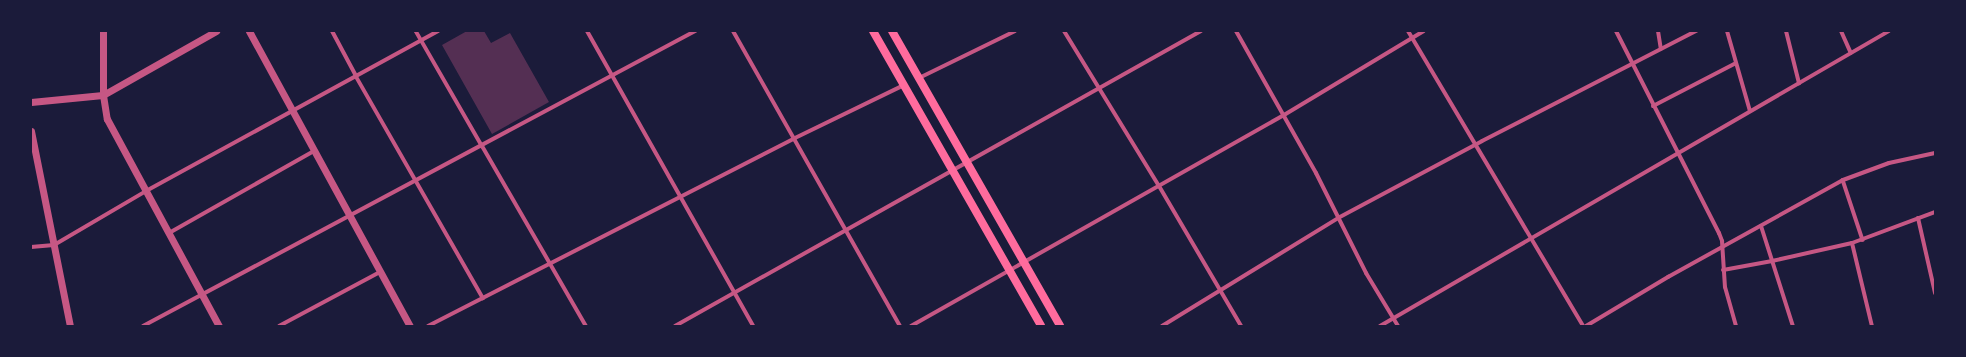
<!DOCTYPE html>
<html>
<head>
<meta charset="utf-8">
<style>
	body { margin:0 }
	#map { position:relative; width:1966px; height:357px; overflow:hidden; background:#1b1b3a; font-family:"Nunito Sans",sans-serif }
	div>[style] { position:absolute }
	.building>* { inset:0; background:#542f53 }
	.pedestrian>* { height:3.5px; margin:-1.75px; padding:0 1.75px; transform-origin:1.75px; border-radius:1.75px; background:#c65784 }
	.minor>* { height:4px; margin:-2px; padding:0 2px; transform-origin:2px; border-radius:2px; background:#c65784 }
	.tertiary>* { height:7px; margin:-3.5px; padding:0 3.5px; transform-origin:3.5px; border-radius:3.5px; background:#c65784 }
	.secondary>* { height:8px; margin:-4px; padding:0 4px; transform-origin:4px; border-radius:4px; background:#ff6b9d }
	span { translate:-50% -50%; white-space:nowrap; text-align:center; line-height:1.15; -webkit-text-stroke:3px #1b1b3a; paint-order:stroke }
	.frame { position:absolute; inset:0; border:32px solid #1b1b3a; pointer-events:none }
</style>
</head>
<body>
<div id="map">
	<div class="building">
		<i style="clip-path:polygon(467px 31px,484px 31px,491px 43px,510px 33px,549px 102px,492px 134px,442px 45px)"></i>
	</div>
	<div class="pedestrian">
		<i style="left:416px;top:31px;width:133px;rotate:60.1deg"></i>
		<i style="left:356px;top:76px;width:256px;rotate:60.2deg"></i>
		<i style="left:1843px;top:180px;width:63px;rotate:71.6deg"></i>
	</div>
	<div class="minor">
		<i style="left:332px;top:31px;width:51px;rotate:61.9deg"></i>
		<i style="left:587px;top:31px;width:338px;rotate:60.6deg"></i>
		<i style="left:733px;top:31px;width:339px;rotate:60.5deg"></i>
		<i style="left:1064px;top:31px;width:182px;rotate:58.5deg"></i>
		<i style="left:1159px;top:186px;width:162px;rotate:59.6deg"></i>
		<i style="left:1236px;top:31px;width:163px;rotate:60.6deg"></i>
		<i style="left:1316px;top:173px;width:112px;rotate:63.4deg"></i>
		<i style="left:1366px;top:273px;width:62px;rotate:58.9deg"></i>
		<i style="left:1408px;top:31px;width:343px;rotate:59.3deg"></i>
		<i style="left:1616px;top:31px;width:227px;rotate:63deg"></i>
		<i style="left:1719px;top:233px;width:9px;rotate:69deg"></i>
		<i style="left:1722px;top:241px;width:46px;rotate:86.3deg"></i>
		<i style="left:1725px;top:287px;width:41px;rotate:74.2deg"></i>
		<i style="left:1658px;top:31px;width:18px;rotate:81deg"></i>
		<i style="left:1727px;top:31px;width:83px;rotate:74deg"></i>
		<i style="left:1786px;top:31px;width:54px;rotate:76deg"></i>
		<i style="left:1841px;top:31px;width:24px;rotate:66deg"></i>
		<i style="left:919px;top:78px;width:107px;rotate:-26.1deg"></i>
		<i style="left:1653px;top:106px;width:93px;rotate:-27.4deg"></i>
		<i style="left:482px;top:146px;width:208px;rotate:60deg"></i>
		<i style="left:1918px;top:218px;width:77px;rotate:77.2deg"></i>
		<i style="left:1761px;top:226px;width:105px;rotate:72.3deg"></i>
		<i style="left:169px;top:233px;width:167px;rotate:-29.5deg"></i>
		<i style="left:1852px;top:243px;width:85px;rotate:76.5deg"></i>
		<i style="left:31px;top:247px;width:23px;rotate:-5deg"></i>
		<i style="left:54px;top:245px;width:107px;rotate:-30.4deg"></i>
		<i style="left:146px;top:191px;width:333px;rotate:-28.7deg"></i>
		<i style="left:1723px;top:270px;width:50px;rotate:-10.4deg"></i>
		<i style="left:1772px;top:261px;width:82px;rotate:-12.7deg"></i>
		<i style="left:1852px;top:243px;width:89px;rotate:-20.5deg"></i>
		<i style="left:143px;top:326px;width:626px;rotate:-28.12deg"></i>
		<i style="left:279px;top:326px;width:115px;rotate:-28.1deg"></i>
		<i style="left:428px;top:326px;width:412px;rotate:-27.1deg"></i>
		<i style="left:795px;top:138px;width:121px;rotate:-25.9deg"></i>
		<i style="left:675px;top:326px;width:603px;rotate:-29.29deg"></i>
		<i style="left:911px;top:326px;width:429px;rotate:-29.5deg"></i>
		<i style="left:1284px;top:115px;width:163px;rotate:-31deg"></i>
		<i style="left:1162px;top:326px;width:206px;rotate:-31.5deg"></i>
		<i style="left:1338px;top:218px;width:163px;rotate:-28.1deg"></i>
		<i style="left:1482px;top:141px;width:241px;rotate:-27.2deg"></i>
		<i style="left:1380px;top:326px;width:588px;rotate:-30.1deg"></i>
		<i style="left:1586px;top:326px;width:96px;rotate:-30.9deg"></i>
		<i style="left:1668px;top:277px;width:200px;rotate:-29deg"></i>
		<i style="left:1843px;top:180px;width:49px;rotate:-20.3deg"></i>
		<i style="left:1889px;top:163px;width:47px;rotate:-12.3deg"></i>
	</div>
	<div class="tertiary">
		<i style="left:103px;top:31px;width:64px;rotate:90deg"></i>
		<i style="left:103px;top:95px;width:24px;rotate:81deg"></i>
		<i style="left:107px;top:119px;width:235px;rotate:61.6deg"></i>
		<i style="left:249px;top:31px;width:336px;rotate:61.4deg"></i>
		<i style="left:31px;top:102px;width:72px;rotate:-5.6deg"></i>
		<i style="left:103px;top:95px;width:130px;rotate:-29.5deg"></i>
		<i style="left:31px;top:131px;width:199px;rotate:78.7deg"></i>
	</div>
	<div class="secondary">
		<i style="left:873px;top:31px;width:339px;rotate:60.3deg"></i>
		<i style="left:892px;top:31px;width:339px;rotate:60.3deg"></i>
	</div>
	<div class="frame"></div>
</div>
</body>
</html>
